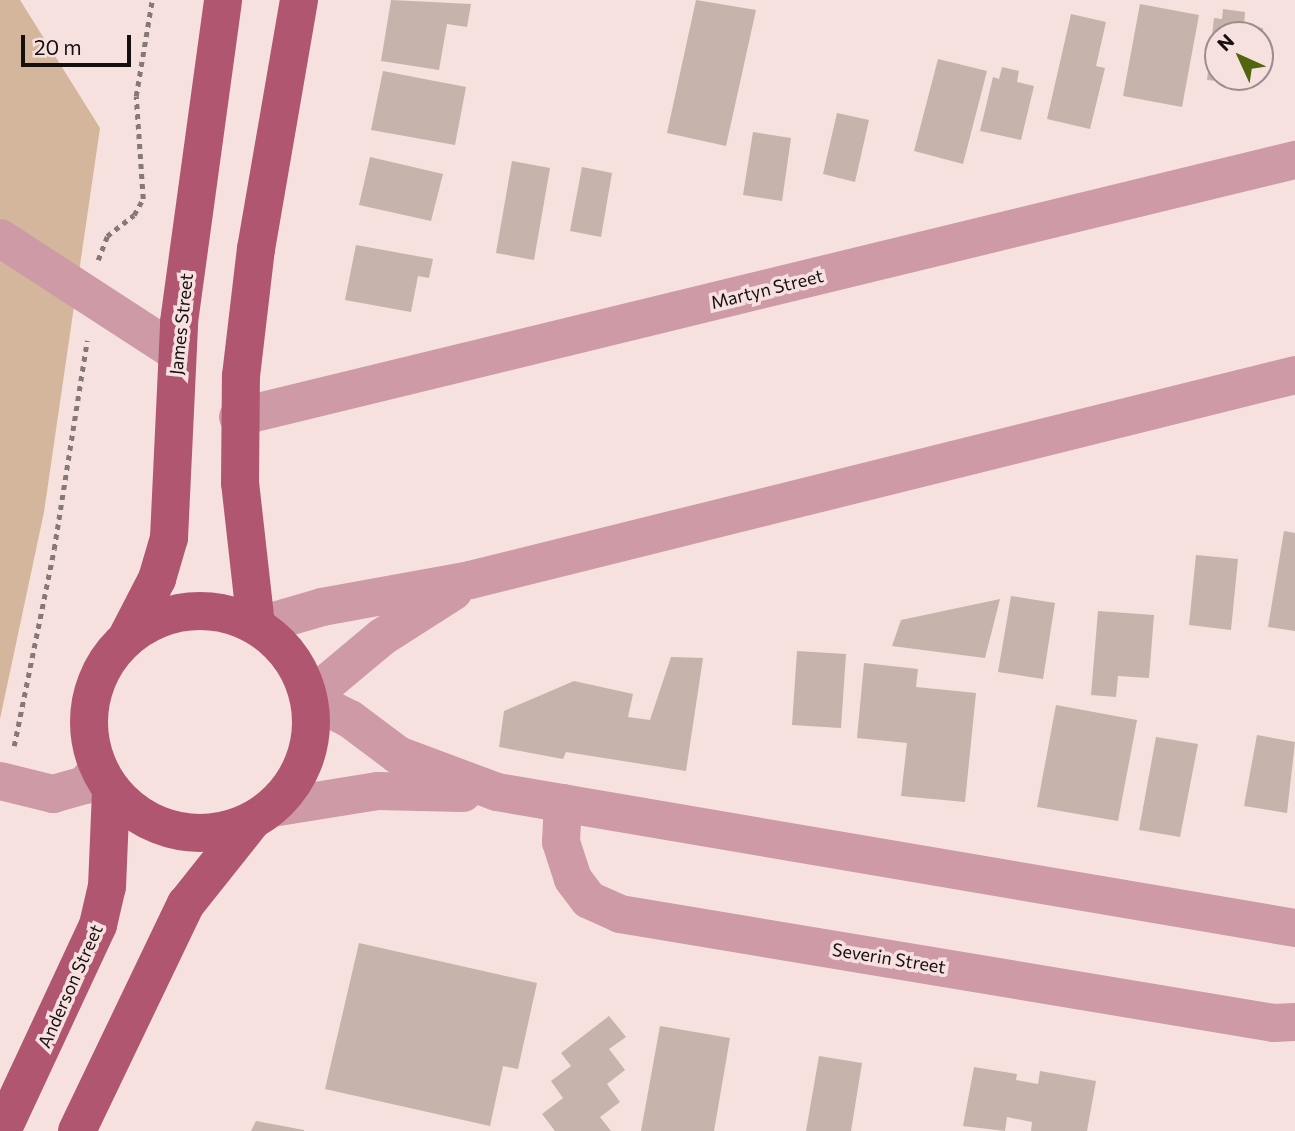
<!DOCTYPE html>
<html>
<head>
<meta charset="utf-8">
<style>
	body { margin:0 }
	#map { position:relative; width:1295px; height:1131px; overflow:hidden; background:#f6e1df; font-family:Commissioner,sans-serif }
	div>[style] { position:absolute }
	.green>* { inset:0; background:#d3b69c }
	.building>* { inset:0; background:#c6b3ac }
	.path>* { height:4.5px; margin-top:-2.25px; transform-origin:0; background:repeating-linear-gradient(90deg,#867877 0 5px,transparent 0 10px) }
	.minor>* { height:38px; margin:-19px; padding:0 19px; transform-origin:19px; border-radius:19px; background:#cd9aa6 }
	.major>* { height:38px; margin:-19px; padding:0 19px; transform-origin:19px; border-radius:19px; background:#b05670 }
	.major>.ring { margin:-19px; padding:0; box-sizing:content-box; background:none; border:38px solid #b05670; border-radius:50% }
	span { translate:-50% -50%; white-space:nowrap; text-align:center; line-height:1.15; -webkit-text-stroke:7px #f6e1df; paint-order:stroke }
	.street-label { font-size:18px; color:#160f0f }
	.north { position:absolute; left:1204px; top:21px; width:70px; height:70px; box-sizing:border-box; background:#f6e1df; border:2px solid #9c8d8c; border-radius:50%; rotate:315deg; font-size:19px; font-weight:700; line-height:28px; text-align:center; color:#160f0f }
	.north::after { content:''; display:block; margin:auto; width:24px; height:32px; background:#52640d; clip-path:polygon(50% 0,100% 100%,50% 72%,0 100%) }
	.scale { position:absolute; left:21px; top:35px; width:110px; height:32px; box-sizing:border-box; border:4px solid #160f0f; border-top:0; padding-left:9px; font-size:21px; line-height:24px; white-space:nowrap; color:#160f0f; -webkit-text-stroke:5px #f6e1df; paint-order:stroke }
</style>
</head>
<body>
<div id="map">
	<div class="green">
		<i style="clip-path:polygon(0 0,20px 0,100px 128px,44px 512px,0 719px)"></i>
	</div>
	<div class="building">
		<i style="clip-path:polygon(391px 0,471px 4px,467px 27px,447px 24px,439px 70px,381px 61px)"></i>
		<i style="clip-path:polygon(696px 0,756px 10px,726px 146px,667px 133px)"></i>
		<i style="clip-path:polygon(1140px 4px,1199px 15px,1182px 107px,1123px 96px)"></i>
		<i style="clip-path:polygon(1223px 9px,1245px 12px,1244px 26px,1263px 28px,1262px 44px,1260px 35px,1218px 35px,1218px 77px,1258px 77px,1257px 85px,1207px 80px,1214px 18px,1222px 19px)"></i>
		<i style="clip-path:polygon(1071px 14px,1106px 22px,1096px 66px,1105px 68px,1090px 129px,1047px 119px)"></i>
		<i style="clip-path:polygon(938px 59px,987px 71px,963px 164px,914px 151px)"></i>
		<i style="clip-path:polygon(1002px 67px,1019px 71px,1017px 82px,1034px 86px,1021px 140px,980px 131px,993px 77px,999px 79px)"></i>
		<i style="clip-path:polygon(383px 71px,466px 87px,455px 145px,371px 130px)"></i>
		<i style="clip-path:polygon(837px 113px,869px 120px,855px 182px,823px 174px)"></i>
		<i style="clip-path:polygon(753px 132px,791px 138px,782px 201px,743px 195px)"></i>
		<i style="clip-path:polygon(370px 157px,443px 174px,431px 221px,359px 205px)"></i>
		<i style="clip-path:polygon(512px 161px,550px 168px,534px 260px,496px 253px)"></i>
		<i style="clip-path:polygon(582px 167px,612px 173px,601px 237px,570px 231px)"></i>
		<i style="clip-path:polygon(356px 245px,433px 259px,429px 278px,418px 276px,411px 312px,345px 300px)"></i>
		<i style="clip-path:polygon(1284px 531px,1295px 533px,1295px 631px,1268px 627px)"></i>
		<i style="clip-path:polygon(1196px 555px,1238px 559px,1231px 630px,1189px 625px)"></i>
		<i style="clip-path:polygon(1011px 596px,1055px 603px,1043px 679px,998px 672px)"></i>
		<i style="clip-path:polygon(1000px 599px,985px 658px,892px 646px,901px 620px)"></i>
		<i style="clip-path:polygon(1098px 611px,1154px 615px,1149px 678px,1118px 676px,1116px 697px,1091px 695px)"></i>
		<i style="clip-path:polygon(797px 651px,846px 654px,841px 728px,792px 725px)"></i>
		<i style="clip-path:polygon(671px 657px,703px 658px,686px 771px,566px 752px,563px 759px,499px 747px,504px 711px,574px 681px,633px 694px,628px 717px,650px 720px)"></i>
		<i style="clip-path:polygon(864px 663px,918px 669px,916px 687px,976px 693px,965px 802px,901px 796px,907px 743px,857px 738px)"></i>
		<i style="clip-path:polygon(1056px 705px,1137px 720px,1118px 821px,1037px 807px)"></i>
		<i style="clip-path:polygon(1257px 735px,1295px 742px,1287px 813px,1244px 806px)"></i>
		<i style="clip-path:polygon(1156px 737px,1198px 744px,1180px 837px,1139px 830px)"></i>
		<i style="clip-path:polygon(359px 943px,537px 983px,518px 1069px,503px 1066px,490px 1126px,325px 1089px)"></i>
		<i style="clip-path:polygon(609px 1016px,626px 1037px,609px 1049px,625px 1070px,607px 1084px,620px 1102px,600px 1117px,611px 1131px,555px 1131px,542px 1114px,563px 1098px,551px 1081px,571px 1066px,561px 1053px)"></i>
		<i style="clip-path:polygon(660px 1026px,730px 1038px,714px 1131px,641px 1131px)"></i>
		<i style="clip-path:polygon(819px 1056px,862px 1063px,851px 1131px,806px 1131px)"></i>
		<i style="clip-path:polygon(974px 1067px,1017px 1074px,1016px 1080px,1038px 1084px,1040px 1071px,1096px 1081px,1087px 1131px,1031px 1131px,1032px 1122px,1007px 1117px,1005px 1131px,963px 1126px)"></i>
		<i style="clip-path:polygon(256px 1121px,304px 1130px,304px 1131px,251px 1131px)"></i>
	</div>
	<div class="path">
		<i style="left:98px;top:260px;width:26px;rotate:-69deg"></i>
		<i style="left:107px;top:236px;width:34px;rotate:-38deg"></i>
		<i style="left:134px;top:215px;width:18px;rotate:-61deg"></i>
		<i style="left:143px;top:199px;width:103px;rotate:-93.9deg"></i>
		<i style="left:136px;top:96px;width:97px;rotate:-80.5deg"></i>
		<i style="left:14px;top:746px;width:201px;rotate:-78.5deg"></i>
		<i style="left:54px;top:549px;width:211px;rotate:-81deg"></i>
	</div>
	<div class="minor">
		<i style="left:0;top:238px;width:211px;rotate:33deg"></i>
		<i style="left:238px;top:417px;width:1088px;rotate:-13.67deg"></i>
		<i style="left:257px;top:626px;width:68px;rotate:-16.3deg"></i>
		<i style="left:322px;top:607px;width:150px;rotate:-10.3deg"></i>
		<i style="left:470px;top:580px;width:850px;rotate:-13.95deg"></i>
		<i style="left:309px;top:698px;width:95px;rotate:-39.9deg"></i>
		<i style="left:382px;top:637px;width:85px;rotate:-32.6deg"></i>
		<i style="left:310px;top:699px;width:45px;rotate:26.6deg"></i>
		<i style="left:350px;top:719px;width:60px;rotate:36.9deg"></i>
		<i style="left:398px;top:755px;width:106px;rotate:20.5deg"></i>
		<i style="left:497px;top:792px;width:810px;rotate:9.67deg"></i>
		<i style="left:0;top:781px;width:55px;rotate:13.8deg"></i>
		<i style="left:53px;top:794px;width:33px;rotate:-16deg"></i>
		<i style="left:85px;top:785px;width:21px;rotate:-51deg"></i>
		<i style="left:563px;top:803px;width:39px;rotate:93deg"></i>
		<i style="left:561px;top:842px;width:39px;rotate:72deg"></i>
		<i style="left:573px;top:879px;width:26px;rotate:53deg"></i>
		<i style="left:589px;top:900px;width:34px;rotate:24deg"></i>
		<i style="left:620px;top:914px;width:663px;rotate:9.46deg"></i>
		<i style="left:1274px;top:1023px;width:21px;rotate:-3deg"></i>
		<i style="left:272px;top:808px;width:107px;rotate:-9.1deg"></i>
		<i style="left:378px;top:791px;width:85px;rotate:1.3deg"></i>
	</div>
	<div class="major">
		<i class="ring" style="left:89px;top:611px;width:184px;height:184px"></i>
		<i style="left:256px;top:625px;width:143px;rotate:-96.4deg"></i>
		<i style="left:240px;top:483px;width:107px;rotate:-89.5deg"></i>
		<i style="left:241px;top:376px;width:128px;rotate:-83.3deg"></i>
		<i style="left:256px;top:249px;width:253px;rotate:-80.2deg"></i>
		<i style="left:126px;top:639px;width:68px;rotate:-62.7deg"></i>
		<i style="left:157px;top:579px;width:43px;rotate:-73.7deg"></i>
		<i style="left:169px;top:538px;width:216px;rotate:-87.3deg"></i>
		<i style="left:179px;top:322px;width:325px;rotate:-82.2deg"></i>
		<i style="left:2px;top:1131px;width:227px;rotate:-65deg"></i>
		<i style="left:98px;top:925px;width:39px;rotate:-77deg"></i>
		<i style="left:107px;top:887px;width:96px;rotate:-87.6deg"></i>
		<i style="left:77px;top:1131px;width:252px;rotate:-64.4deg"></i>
		<i style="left:186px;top:904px;width:106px;rotate:-51.5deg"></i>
	</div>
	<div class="street-label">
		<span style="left:767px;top:289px;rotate:-14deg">Martyn Street</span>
		<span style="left:181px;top:324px;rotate:-84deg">James Street</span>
		<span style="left:889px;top:958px;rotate:9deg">Severin Street</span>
		<span style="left:70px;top:986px;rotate:-66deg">Anderson Street</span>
	</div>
	<div class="north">N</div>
	<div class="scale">20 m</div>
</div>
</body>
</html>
